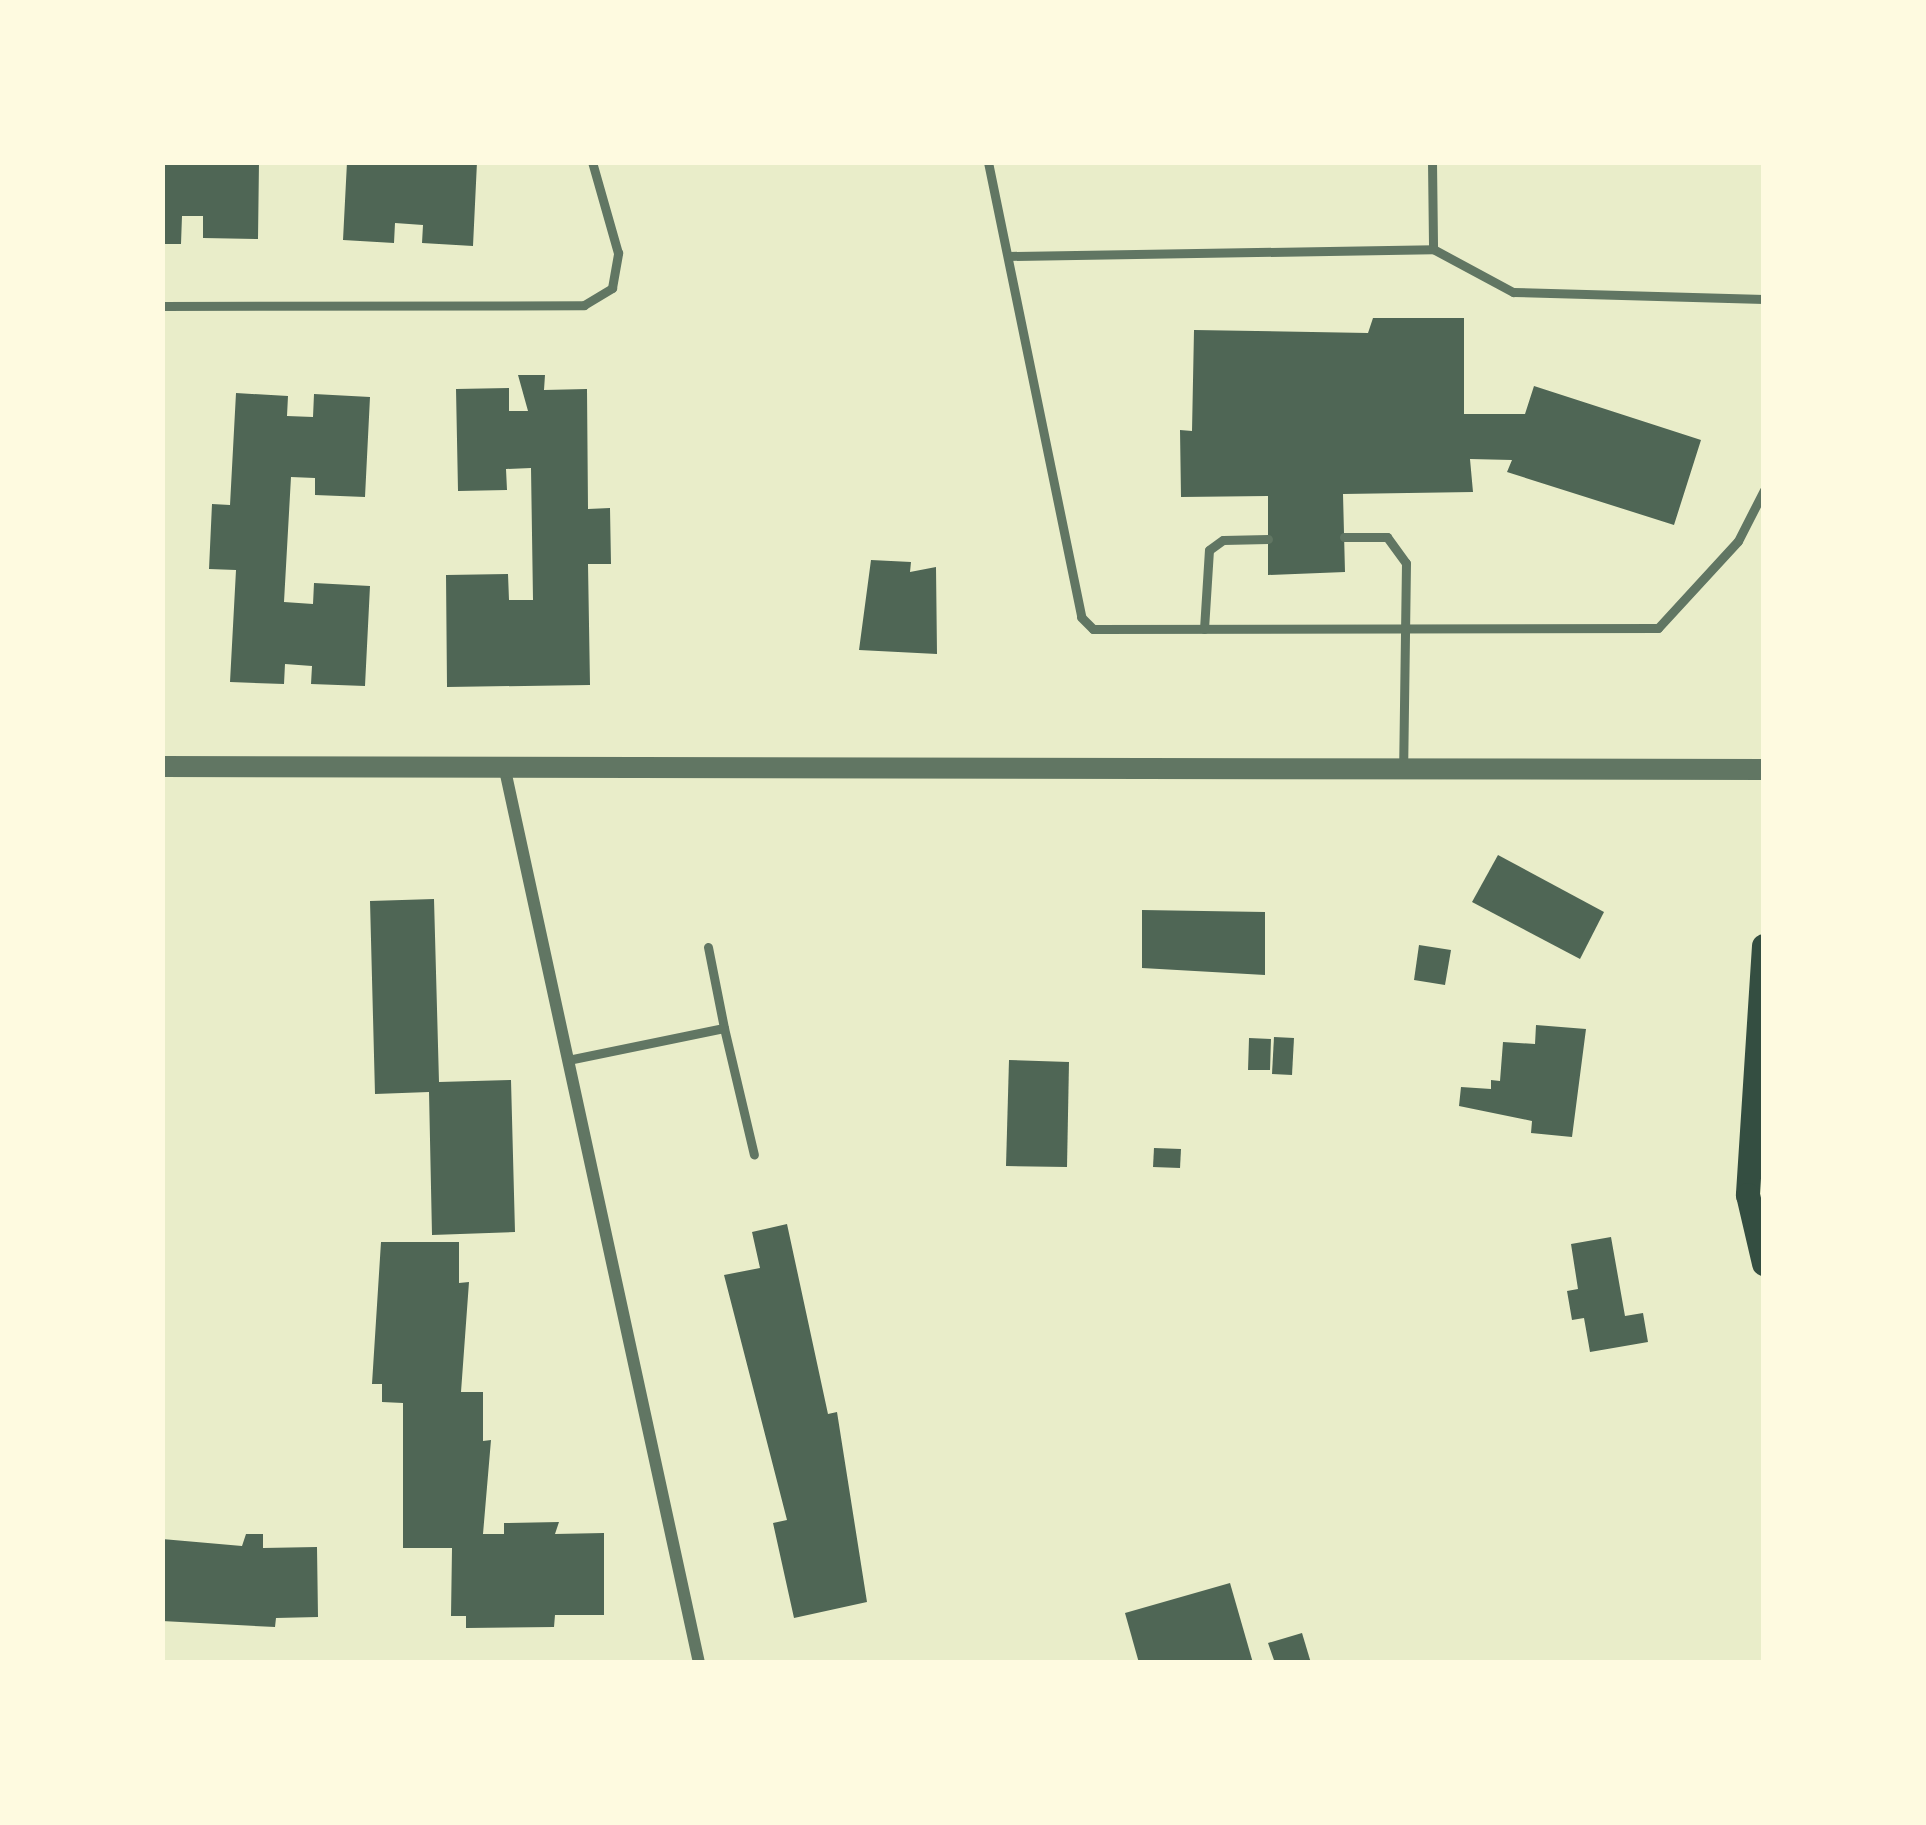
<!DOCTYPE html>
<html>
<head>
<meta charset="utf-8">
<style>
	body { margin:0 }
	#map { position:relative; width:1926px; height:1825px; overflow:hidden; background:#e9edc9; font-family:"Nunito Sans",sans-serif }
	div>[style] { position:absolute }
	.building>* { inset:0; background:#4f6655 }
	.service>* { height:9px; margin:-4.5px; padding:0 4.5px; transform-origin:4.5px; border-radius:4.5px; background:#617663 }
	.minor>* { height:12px; margin:-6px; padding:0 6px; transform-origin:6px; border-radius:6px; background:#617663 }
	.tertiary>* { height:21px; margin:-10.5px; padding:0 10.5px; transform-origin:10.5px; border-radius:10.5px; background:#617663 }
	.secondary>* { height:24px; margin:-12px; padding:0 12px; transform-origin:12px; border-radius:12px; background:#344e41 }
	span { translate:-50% -50%; white-space:nowrap; text-align:center; line-height:1.15; -webkit-text-stroke:9px #fefae0; paint-order:stroke }
	.frame { position:absolute; inset:0; border:165px solid #fefae0; pointer-events:none }
</style>
</head>
<body>
<div id="map">
	<div class="building">
		<i style="clip-path:polygon(162px 162px,259px 162px,258px 239px,203px 238px,203px 216px,182px 216px,181px 244px,162px 244px)"></i>
		<i style="clip-path:polygon(347px 162px,477px 162px,473px 246px,422px 243px,423px 225px,395px 223px,394px 243px,343px 240px)"></i>
		<i style="clip-path:polygon(1373px 318px,1464px 318px,1464px 414px,1525px 414px,1534px 386px,1701px 440px,1674px 525px,1507px 472px,1512px 460px,1470px 459px,1473px 492px,1343px 494px,1345px 572px,1268px 575px,1268px 496px,1181px 497px,1180px 430px,1192px 431px,1194px 330px,1368px 333px)"></i>
		<i style="clip-path:polygon(518px 375px,545px 375px,544px 390px,587px 389px,588px 509px,610px 508px,611px 564px,588px 564px,590px 685px,447px 687px,446px 575px,508px 574px,509px 600px,533px 600px,531px 468px,506px 469px,507px 490px,458px 491px,456px 389px,509px 388px,509px 411px,528px 411px)"></i>
		<i style="clip-path:polygon(236px 393px,288px 396px,287px 416px,313px 417px,314px 394px,370px 397px,365px 497px,315px 495px,315px 478px,291px 477px,284px 602px,313px 604px,314px 583px,370px 586px,365px 686px,311px 684px,312px 666px,285px 664px,284px 684px,230px 682px,236px 570px,209px 569px,212px 504px,230px 505px)"></i>
		<i style="clip-path:polygon(871px 560px,911px 562px,910px 572px,936px 567px,937px 654px,859px 650px)"></i>
		<i style="clip-path:polygon(1498px 855px,1604px 912px,1580px 959px,1472px 902px)"></i>
		<i style="clip-path:polygon(434px 899px,439px 1082px,511px 1080px,515px 1232px,432px 1235px,429px 1092px,375px 1094px,370px 901px)"></i>
		<i style="clip-path:polygon(1142px 910px,1265px 912px,1265px 975px,1142px 968px)"></i>
		<i style="clip-path:polygon(1419px 945px,1451px 950px,1445px 985px,1414px 980px)"></i>
		<i style="clip-path:polygon(1536px 1025px,1586px 1029px,1572px 1137px,1531px 1133px,1532px 1121px,1459px 1106px,1461px 1087px,1491px 1089px,1491px 1080px,1500px 1081px,1503px 1042px,1535px 1044px)"></i>
		<i style="clip-path:polygon(1274px 1037px,1294px 1038px,1292px 1075px,1272px 1074px)"></i>
		<i style="clip-path:polygon(1249px 1038px,1271px 1039px,1270px 1070px,1248px 1070px)"></i>
		<i style="clip-path:polygon(1009px 1060px,1069px 1062px,1067px 1167px,1006px 1166px)"></i>
		<i style="clip-path:polygon(1154px 1148px,1181px 1149px,1180px 1168px,1153px 1167px)"></i>
		<i style="clip-path:polygon(787px 1224px,828px 1414px,837px 1412px,867px 1602px,794px 1618px,773px 1523px,787px 1520px,724px 1275px,760px 1268px,752px 1232px)"></i>
		<i style="clip-path:polygon(1611px 1237px,1625px 1316px,1643px 1313px,1648px 1342px,1590px 1352px,1584px 1318px,1572px 1320px,1567px 1291px,1578px 1289px,1571px 1244px)"></i>
		<i style="clip-path:polygon(381px 1242px,459px 1242px,459px 1283px,469px 1282px,461px 1392px,483px 1392px,483px 1441px,491px 1440px,483px 1534px,504px 1534px,504px 1523px,559px 1522px,555px 1534px,604px 1533px,604px 1615px,555px 1615px,554px 1627px,466px 1628px,466px 1616px,451px 1616px,452px 1548px,403px 1548px,403px 1403px,382px 1402px,382px 1384px,372px 1384px)"></i>
		<i style="clip-path:polygon(246px 1534px,263px 1534px,263px 1548px,317px 1547px,318px 1617px,276px 1618px,275px 1627px,162px 1621px,162px 1539px,242px 1546px)"></i>
		<i style="clip-path:polygon(1230px 1583px,1253px 1663px,1139px 1663px,1125px 1613px)"></i>
		<i style="clip-path:polygon(1302px 1633px,1311px 1663px,1275px 1663px,1268px 1643px)"></i>
	</div>
	<div class="service">
		<i style="left:988px;top:162px;width:464px;rotate:78.4deg"></i>
		<i style="left:1081px;top:617px;width:17px;rotate:45deg"></i>
		<i style="left:1093px;top:629px;width:565px;rotate:-0.1deg"></i>
		<i style="left:1658px;top:628px;width:118px;rotate:-47.4deg"></i>
		<i style="left:1738px;top:541px;width:57px;rotate:-63deg"></i>
		<i style="left:1432px;top:162px;width:87px;rotate:89.3deg"></i>
		<i style="left:1433px;top:249px;width:91px;rotate:28.3deg"></i>
		<i style="left:1513px;top:292px;width:251px;rotate:1.6deg"></i>
		<i style="left:1008px;top:256px;width:425px;rotate:-0.9deg"></i>
		<i style="left:162px;top:306px;width:422px;rotate:-0.1deg"></i>
		<i style="left:584px;top:305px;width:33px;rotate:-31deg"></i>
		<i style="left:612px;top:288px;width:36px;rotate:-80deg"></i>
		<i style="left:618px;top:253px;width:95px;rotate:-105.9deg"></i>
		<i style="left:1344px;top:537px;width:43px"></i>
		<i style="left:1387px;top:537px;width:32px;rotate:54deg"></i>
		<i style="left:1406px;top:563px;width:206px;rotate:90.8deg"></i>
		<i style="left:1204px;top:629px;width:79px;rotate:-86.4deg"></i>
		<i style="left:1209px;top:550px;width:17px;rotate:-36deg"></i>
		<i style="left:1223px;top:540px;width:45px;rotate:-1.3deg"></i>
		<i style="left:708px;top:947px;width:83px;rotate:78.8deg"></i>
		<i style="left:568px;top:1060px;width:159px;rotate:-11.6deg"></i>
		<i style="left:724px;top:1028px;width:130px;rotate:76.7deg"></i>
	</div>
	<div class="minor">
		<i style="left:505px;top:770px;width:914px;rotate:77.74deg"></i>
	</div>
	<div class="tertiary">
		<i style="left:162px;top:766px;width:1602px;rotate:0.11deg"></i>
	</div>
	<div class="secondary">
		<i style="left:1764px;top:946px;width:250px;rotate:93.7deg"></i>
		<i style="left:1748px;top:1195px;width:71px;rotate:76.9deg"></i>
	</div>
	<div class="frame"></div>
</div>
</body>
</html>
